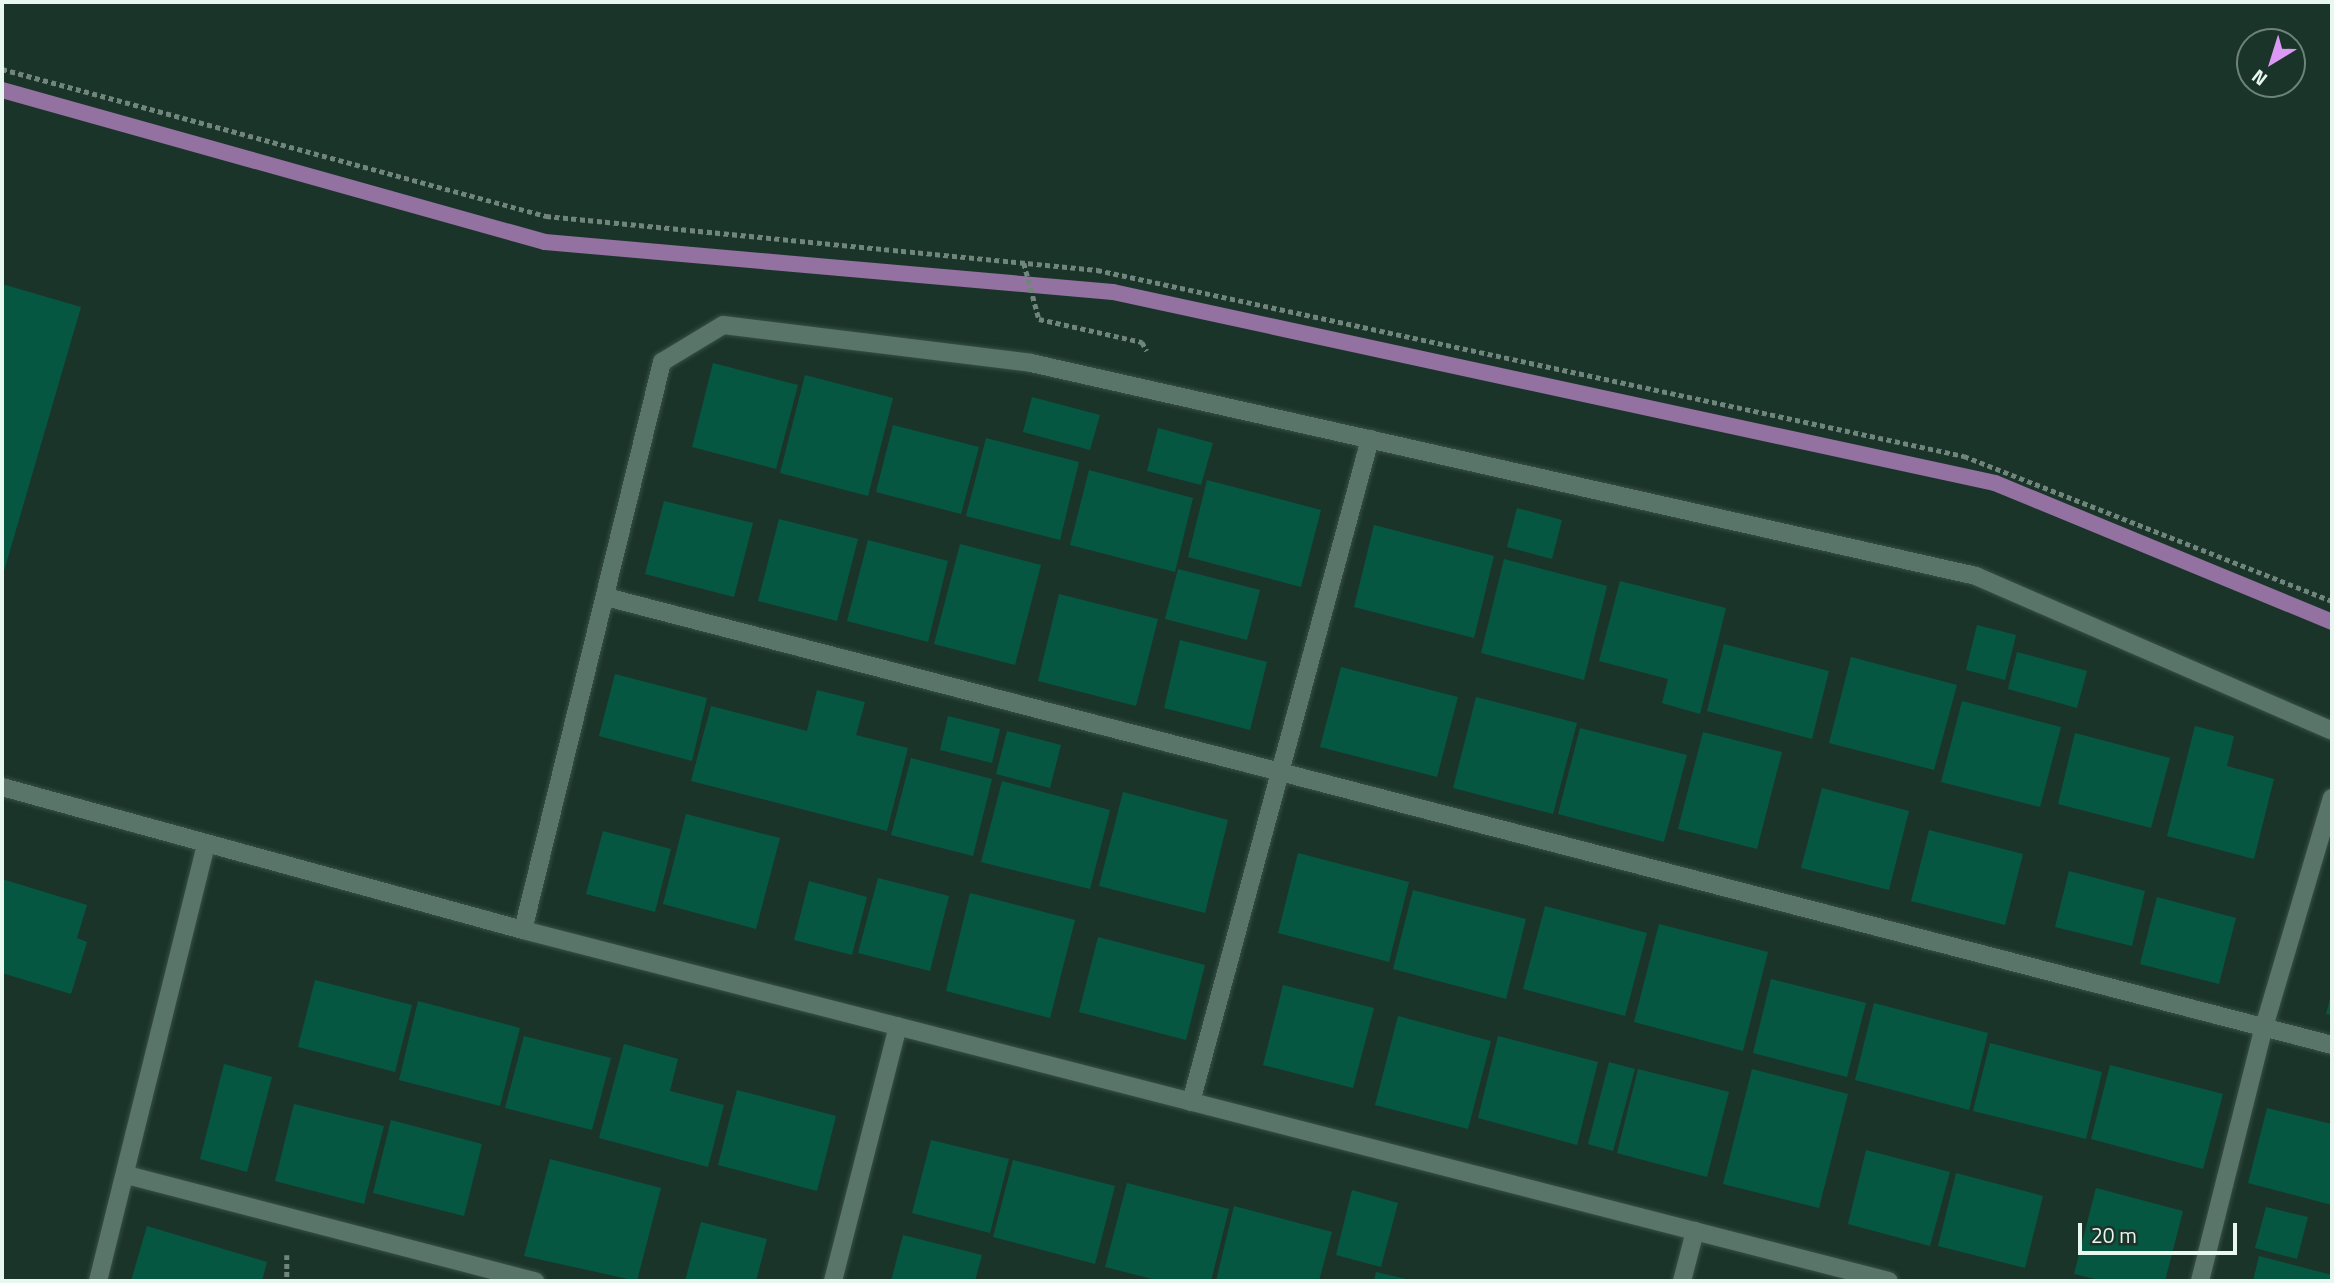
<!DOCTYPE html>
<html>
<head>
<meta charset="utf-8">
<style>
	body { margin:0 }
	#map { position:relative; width:2334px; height:1283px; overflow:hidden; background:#1b342a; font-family:"Titillium Web",sans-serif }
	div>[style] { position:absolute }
	.stream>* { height:16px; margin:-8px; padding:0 8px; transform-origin:8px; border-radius:8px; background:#9371a0 }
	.building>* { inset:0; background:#065741 }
	.path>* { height:4.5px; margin-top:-2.25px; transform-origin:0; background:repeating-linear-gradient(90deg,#70857c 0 5px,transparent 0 8.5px) }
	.roads { filter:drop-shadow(0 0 2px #384f46) drop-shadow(0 0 2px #384f46) }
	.minor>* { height:18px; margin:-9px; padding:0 9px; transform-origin:9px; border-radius:9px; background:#597469 }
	span { translate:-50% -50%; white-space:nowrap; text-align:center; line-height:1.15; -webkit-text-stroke:6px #1b342a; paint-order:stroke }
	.frame { position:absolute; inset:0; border:4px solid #e8f7f0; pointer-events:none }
	.north { position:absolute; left:2236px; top:28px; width:70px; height:70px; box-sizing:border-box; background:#1b342a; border:2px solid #6d8279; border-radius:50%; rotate:218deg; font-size:19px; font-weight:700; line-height:28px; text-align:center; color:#e8f7f0 }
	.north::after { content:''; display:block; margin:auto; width:24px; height:32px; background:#db99f5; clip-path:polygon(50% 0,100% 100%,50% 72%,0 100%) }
	.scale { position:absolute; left:2078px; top:1223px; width:159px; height:32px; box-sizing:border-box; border:4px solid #e8f7f0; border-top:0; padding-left:9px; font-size:21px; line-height:24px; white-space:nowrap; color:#e8f7f0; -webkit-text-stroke:5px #1b342a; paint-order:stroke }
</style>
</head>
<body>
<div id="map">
	<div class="stream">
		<i style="left:2px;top:90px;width:564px;rotate:15.64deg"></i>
		<i style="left:545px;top:242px;width:570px;rotate:5.03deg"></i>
		<i style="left:1113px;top:292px;width:902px;rotate:12.22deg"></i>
		<i style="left:1995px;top:483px;width:365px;rotate:22.4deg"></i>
	</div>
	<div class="building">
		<i style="clip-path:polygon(2px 284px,81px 307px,2px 578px)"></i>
		<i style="clip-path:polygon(713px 363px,798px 385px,776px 469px,692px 447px)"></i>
		<i style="clip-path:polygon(805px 375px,893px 398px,868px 496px,780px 473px)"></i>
		<i style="clip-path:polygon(1032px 397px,1100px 415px,1090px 450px,1023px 432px)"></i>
		<i style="clip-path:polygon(893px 425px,979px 447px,961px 514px,876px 492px)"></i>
		<i style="clip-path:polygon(1158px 428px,1213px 443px,1201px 485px,1147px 471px)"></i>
		<i style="clip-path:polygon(986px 438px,1079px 462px,1060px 540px,966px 516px)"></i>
		<i style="clip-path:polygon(1089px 470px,1193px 498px,1175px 572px,1070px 545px)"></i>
		<i style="clip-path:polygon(1207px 480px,1321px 510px,1301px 587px,1188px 557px)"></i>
		<i style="clip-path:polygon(664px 501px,753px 523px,734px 597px,645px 574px)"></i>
		<i style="clip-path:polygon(1517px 508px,1562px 520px,1552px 559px,1507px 547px)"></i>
		<i style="clip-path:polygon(779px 519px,858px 539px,837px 621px,758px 601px)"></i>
		<i style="clip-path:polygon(1374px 525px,1494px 556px,1474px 638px,1354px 607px)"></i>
		<i style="clip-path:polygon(868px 540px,948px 561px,928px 642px,847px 621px)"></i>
		<i style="clip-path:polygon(960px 544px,1041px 565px,1015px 665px,934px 644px)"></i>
		<i style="clip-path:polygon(1504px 559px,1607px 586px,1584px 680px,1481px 653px)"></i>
		<i style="clip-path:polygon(1178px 569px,1260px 590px,1247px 640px,1165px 619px)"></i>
		<i style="clip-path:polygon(1620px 581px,1726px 608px,1700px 714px,1662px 703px,1668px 679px,1599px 661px)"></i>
		<i style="clip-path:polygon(1059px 594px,1158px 619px,1136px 706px,1038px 681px)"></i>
		<i style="clip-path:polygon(1977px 625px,2016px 635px,2005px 680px,1966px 670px)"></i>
		<i style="clip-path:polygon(1180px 640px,1267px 662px,1250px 730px,1164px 708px)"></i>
		<i style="clip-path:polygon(1724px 644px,1829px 671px,1812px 739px,1707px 711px)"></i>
		<i style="clip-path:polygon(2017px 652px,2087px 671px,2077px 708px,2008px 689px)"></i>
		<i style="clip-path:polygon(1851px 657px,1957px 685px,1934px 770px,1829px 743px)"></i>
		<i style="clip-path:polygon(1341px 667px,1458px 697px,1437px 777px,1320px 747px)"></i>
		<i style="clip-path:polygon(615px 674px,707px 698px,692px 761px,599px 736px)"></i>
		<i style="clip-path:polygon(817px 690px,865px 702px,856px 735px,908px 748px,887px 831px,691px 781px,711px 706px,807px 731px)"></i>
		<i style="clip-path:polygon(1476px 697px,1577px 723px,1553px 814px,1453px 788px)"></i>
		<i style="clip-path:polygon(1962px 701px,2061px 727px,2040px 807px,1941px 782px)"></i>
		<i style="clip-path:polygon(948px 716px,1000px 729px,992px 763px,940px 750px)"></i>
		<i style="clip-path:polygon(2195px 726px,2234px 736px,2227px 766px,2274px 779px,2254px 859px,2167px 836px)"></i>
		<i style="clip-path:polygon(1580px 728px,1687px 755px,1664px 842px,1558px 814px)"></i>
		<i style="clip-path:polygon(1007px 731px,1061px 745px,1050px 788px,996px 774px)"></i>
		<i style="clip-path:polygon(1703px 732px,1782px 752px,1757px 849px,1678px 829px)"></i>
		<i style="clip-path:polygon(2075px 733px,2170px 758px,2151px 828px,2058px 804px)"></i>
		<i style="clip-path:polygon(911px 758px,992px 779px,973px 856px,891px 835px)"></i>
		<i style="clip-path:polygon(1002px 781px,1110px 810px,1090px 889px,981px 862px)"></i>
		<i style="clip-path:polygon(1822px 788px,1909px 811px,1889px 890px,1801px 868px)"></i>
		<i style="clip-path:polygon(1123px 792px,1228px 820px,1205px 913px,1099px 886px)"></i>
		<i style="clip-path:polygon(686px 814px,780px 838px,756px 929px,663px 904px)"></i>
		<i style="clip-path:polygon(1929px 830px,2023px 854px,2005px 925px,1911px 901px)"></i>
		<i style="clip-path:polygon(603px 831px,671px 849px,655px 912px,586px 894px)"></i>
		<i style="clip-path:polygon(1298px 853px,1409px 882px,1389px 962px,1278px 933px)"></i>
		<i style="clip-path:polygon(2069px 871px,2145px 891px,2132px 946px,2055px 927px)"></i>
		<i style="clip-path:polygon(878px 878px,949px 896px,930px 971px,858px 953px)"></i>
		<i style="clip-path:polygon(2px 879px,87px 905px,77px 938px,87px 942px,71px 994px,2px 973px)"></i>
		<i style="clip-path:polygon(809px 881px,867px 897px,852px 955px,794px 940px)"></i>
		<i style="clip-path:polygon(1413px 890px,1526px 919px,1506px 999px,1393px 969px)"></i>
		<i style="clip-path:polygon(970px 893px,1075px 920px,1050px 1018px,946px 991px)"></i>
		<i style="clip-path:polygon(2157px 897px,2236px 918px,2219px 984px,2140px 964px)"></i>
		<i style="clip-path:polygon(1545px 906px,1647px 933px,1625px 1016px,1523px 989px)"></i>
		<i style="clip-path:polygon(1659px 924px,1768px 952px,1743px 1051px,1634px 1022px)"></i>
		<i style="clip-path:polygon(1098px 937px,1205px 965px,1186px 1040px,1079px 1012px)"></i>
		<i style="clip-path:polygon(1771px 979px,1866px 1003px,1847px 1077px,1753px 1053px)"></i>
		<i style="clip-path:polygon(315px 980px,412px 1005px,395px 1072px,298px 1047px)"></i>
		<i style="clip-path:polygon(1283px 985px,1374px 1008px,1353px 1088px,1263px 1065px)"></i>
		<i style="clip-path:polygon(2332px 991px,2332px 1015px,2326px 1014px)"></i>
		<i style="clip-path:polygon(418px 1001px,520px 1028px,500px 1106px,399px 1080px)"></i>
		<i style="clip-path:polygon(1874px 1003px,1988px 1033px,1969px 1110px,1855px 1080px)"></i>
		<i style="clip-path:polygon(1398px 1016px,1491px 1041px,1468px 1129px,1375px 1105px)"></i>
		<i style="clip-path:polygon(524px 1036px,611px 1058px,592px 1130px,505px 1108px)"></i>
		<i style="clip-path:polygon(1498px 1036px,1598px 1062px,1577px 1145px,1478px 1118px)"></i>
		<i style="clip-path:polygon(1990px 1043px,2102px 1072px,2086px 1139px,1973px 1111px)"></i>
		<i style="clip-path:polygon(624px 1044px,678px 1059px,670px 1091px,724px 1105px,708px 1167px,599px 1138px)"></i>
		<i style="clip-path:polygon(1609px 1062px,1635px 1069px,1613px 1151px,1588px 1144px)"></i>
		<i style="clip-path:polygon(224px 1064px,272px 1077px,247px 1172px,200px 1159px)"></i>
		<i style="clip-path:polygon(2110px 1065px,2223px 1094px,2203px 1169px,2091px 1139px)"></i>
		<i style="clip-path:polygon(1638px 1069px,1729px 1092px,1707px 1177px,1617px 1153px)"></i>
		<i style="clip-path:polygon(1752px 1069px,1848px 1094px,1819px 1208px,1723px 1184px)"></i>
		<i style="clip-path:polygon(737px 1090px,836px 1116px,817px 1191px,718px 1165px)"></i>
		<i style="clip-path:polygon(294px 1104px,384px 1126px,364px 1204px,275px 1181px)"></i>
		<i style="clip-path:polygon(2267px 1108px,2332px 1124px,2332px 1205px,2248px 1183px)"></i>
		<i style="clip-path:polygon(391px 1120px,482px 1144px,464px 1216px,373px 1193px)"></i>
		<i style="clip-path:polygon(931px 1140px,1009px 1159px,990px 1233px,912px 1213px)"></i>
		<i style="clip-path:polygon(1866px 1150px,1950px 1172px,1930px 1246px,1848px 1224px)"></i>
		<i style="clip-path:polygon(550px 1159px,661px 1188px,637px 1281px,524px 1256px)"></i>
		<i style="clip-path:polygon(1013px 1160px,1115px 1186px,1095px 1264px,993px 1237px)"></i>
		<i style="clip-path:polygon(1956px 1173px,2043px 1196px,2025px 1268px,1938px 1246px)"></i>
		<i style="clip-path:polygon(1127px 1183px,1229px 1209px,1211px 1281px,1160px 1281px,1105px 1267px)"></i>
		<i style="clip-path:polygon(2096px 1188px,2183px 1211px,2165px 1281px,2104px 1281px,2074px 1274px)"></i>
		<i style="clip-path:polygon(1352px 1190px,1398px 1203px,1381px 1267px,1336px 1255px)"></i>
		<i style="clip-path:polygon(1234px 1206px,1332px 1232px,1319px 1281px,1216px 1281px)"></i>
		<i style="clip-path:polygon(2266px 1207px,2308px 1217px,2297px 1259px,2255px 1248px)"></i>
		<i style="clip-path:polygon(701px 1222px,767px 1239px,756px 1281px,685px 1281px)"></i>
		<i style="clip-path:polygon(147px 1226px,267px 1262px,262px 1281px,131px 1281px)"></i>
		<i style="clip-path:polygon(903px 1235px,982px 1255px,975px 1281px,891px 1281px)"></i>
		<i style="clip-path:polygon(2259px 1256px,2332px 1275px,2332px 1281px,2253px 1281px)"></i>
		<i style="clip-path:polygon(1376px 1272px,1410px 1280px,1410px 1281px,1374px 1281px)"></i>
	</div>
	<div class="path">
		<i style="left:2px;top:69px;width:564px;rotate:15.12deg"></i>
		<i style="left:546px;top:216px;width:554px;rotate:5.6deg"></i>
		<i style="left:1097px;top:270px;width:887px;rotate:12.11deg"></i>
		<i style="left:1964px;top:456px;width:396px;rotate:21.5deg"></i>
		<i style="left:1024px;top:263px;width:58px;rotate:75deg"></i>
		<i style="left:1039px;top:319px;width:106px;rotate:12.6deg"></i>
		<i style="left:1142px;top:342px;width:10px;rotate:61deg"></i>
		<i style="left:287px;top:1255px;width:26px;rotate:90deg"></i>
	</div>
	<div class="roads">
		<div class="minor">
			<i style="left:606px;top:597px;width:1783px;rotate:14.55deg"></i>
			<i style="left:2px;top:787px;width:540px;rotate:15.35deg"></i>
			<i style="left:523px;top:930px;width:1410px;rotate:14.41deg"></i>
			<i style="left:523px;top:930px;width:585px;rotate:-76.25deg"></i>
			<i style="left:662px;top:362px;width:71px;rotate:-31.2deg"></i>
			<i style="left:723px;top:325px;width:310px;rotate:7deg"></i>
			<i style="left:1031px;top:363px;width:969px;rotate:12.7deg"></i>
			<i style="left:1976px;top:576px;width:388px;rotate:23.5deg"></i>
			<i style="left:1191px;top:1102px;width:687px;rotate:-74.89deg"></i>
			<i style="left:127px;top:1175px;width:422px;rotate:14.6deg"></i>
			<i style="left:98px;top:1281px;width:450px;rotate:-76.1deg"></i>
			<i style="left:833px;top:1281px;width:263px;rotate:-75.7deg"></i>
			<i style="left:1682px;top:1281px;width:52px;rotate:-75.4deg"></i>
			<i style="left:2200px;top:1281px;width:262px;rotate:-75.9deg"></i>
			<i style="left:2264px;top:1027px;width:239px;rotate:-73.5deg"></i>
		</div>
	</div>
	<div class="frame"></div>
	<div class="north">N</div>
	<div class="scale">20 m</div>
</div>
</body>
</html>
